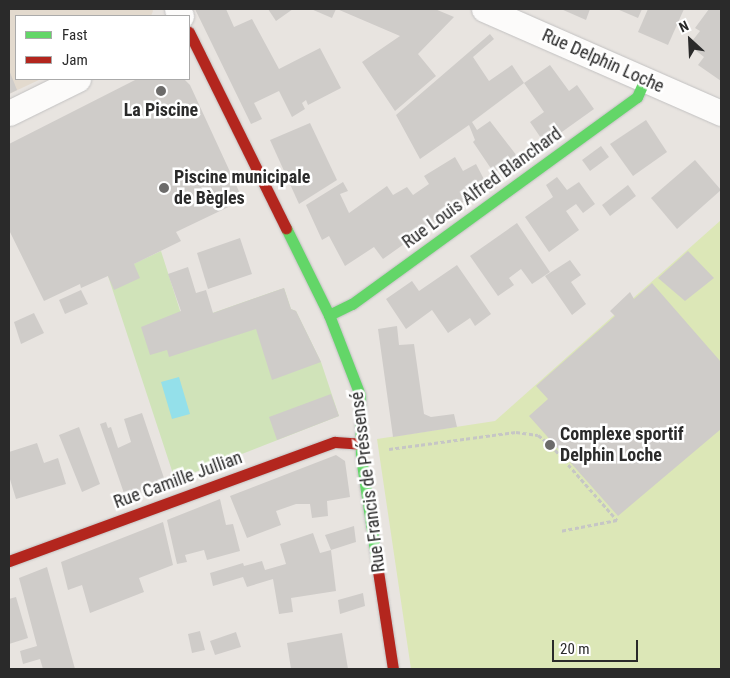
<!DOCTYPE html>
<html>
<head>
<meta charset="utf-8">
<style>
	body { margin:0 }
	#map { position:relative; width:730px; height:678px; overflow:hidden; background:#e8e4e0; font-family:"Roboto Condensed",sans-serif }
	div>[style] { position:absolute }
	.education>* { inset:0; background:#e3dace }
	.green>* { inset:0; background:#d0e3b9 }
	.pitch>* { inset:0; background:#dce7b7 }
	.water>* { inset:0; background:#94e0ea }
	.building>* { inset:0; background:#cfccc9 }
	.path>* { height:3px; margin-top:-1.5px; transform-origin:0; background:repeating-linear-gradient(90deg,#c6c6c5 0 4px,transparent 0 6.5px) }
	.roads { filter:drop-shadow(0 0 1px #c2c1c1) drop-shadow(0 0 1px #c2c1c1) }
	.street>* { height:25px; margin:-12.5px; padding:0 12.5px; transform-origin:12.5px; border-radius:12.5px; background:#fcfbfa }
	.fast>* { height:11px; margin:-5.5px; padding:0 5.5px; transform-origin:5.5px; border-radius:5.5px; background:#63d668 }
	.jam>* { height:11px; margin:-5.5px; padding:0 5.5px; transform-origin:5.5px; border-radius:5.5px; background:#b3261e }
	.dots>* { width:14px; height:14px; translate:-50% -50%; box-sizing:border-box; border:2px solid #fff; border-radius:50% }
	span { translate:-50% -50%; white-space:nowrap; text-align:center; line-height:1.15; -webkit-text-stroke:5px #fff; paint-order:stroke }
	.street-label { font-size:18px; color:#2a2a2a }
	.poi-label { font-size:18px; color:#2a2a2a; font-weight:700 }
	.left { translate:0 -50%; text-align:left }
	.frame { position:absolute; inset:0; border:10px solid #2a2a2a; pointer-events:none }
	.legend { position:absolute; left:15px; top:15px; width:175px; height:65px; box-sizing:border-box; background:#fff; border:1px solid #aaa; margin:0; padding:6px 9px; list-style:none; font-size:15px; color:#2a2a2a }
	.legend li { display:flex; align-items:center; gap:10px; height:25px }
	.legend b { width:25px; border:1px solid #aaa }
	.north { position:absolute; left:665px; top:15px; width:50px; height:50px; -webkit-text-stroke:4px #fff; paint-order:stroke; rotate:335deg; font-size:14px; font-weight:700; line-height:20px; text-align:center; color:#2a2a2a }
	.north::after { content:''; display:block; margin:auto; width:18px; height:22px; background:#2a2a2a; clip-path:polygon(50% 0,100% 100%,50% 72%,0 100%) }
	.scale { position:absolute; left:552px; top:640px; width:86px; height:22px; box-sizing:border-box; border:2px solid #2a2a2a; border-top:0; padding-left:6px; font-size:15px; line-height:18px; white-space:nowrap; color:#2a2a2a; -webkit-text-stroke:4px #fff; paint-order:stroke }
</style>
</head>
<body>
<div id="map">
	<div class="education">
		<i style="clip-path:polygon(9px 9px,152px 9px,153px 11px,151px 16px,16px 16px,16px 79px,41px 79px,9px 94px)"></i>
	</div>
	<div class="green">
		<i style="clip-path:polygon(161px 251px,184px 323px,284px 288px,291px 309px,296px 311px,321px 362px,339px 416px,175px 480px,108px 276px)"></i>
	</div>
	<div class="pitch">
		<i style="clip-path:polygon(721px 220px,721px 669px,411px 669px,377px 439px,495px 421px)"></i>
	</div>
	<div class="water">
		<i style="clip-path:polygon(179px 377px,190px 414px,172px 419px,161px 382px)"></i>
	</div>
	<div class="building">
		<i style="clip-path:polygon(195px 9px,226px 9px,234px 27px,252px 19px,279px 69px,320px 48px,341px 88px,308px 105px,306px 100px,302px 103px,305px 109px,292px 117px,279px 91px,254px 103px,262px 119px,251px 124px)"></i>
		<i style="clip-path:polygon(268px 9px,293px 9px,276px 21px)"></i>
		<i style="clip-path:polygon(311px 9px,336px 9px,332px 18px)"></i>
		<i style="clip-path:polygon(337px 9px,435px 9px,454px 17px,418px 54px,436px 76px,395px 111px,362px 62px,400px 36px)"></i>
		<i style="clip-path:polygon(561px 9px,590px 9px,586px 20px)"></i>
		<i style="clip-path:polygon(617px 9px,642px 9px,638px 18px)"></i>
		<i style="clip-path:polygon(648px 9px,684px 9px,668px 45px,638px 32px)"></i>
		<i style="clip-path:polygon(709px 9px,721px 9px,721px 81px,698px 65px,704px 57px,689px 45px,700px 31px,695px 28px)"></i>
		<i style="clip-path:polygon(490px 34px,494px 39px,473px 57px,489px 81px,512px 65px,524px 83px,472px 122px,477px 130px,490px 121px,517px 156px,494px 173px,473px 142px,475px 140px,469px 125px,420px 159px,396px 115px)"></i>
		<i style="clip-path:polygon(550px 65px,569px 91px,577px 85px,594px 109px,545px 144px,530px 122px,544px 112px,524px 83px)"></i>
		<i style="clip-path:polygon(9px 70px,17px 90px,9px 94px)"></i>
		<i style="clip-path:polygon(137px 79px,184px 79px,190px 85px,243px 200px,176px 232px,181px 241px,134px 264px,140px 278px,114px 290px,108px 276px,81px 288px,80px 284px,44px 301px,9px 230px,9px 144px)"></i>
		<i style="clip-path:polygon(646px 120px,667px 152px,633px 176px,610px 144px)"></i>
		<i style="clip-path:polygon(310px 123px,337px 180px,299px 204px,270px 140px)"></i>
		<i style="clip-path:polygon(601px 146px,609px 157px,590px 171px,582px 160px)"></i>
		<i style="clip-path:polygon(455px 157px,463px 171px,476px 164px,487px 185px,383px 259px,374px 247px,345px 266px,329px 236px,322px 240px,306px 205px,343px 182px,348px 191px,340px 194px,349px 213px,387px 186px,393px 195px,407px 187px,413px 195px,429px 184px,424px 176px)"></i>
		<i style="clip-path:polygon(695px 160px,721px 190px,677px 229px,651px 198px)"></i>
		<i style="clip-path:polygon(557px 177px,567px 190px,579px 182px,595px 204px,583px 213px,576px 204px,566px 211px,579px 230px,549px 252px,525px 217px,553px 197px,546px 185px)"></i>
		<i style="clip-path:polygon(628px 185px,636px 196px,610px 216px,602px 205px)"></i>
		<i style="clip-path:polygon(517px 223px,550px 272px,532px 284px,521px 269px,509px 278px,514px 285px,498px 296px,470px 256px)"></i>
		<i style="clip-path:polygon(240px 238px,252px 274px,208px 289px,197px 253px)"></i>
		<i style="clip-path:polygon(688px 251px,714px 278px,685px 301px,658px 278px)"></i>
		<i style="clip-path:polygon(570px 260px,581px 275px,571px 282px,586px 304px,572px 315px,545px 276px)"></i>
		<i style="clip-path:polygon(457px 265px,491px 314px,475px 326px,470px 318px,448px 333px,432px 310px,406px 329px,386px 299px,412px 281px,419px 291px)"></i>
		<i style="clip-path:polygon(188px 267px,196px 293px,206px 290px,213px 313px,284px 288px,291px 309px,296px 311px,321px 362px,272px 380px,256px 329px,169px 357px,167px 350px,150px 355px,141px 327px,181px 311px,168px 274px)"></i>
		<i style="clip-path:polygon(652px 283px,721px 362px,721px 429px,618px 516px,529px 416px,548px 399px,536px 386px,615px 316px,610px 311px,630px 292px,634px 299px)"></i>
		<i style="clip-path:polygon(81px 290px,88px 304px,65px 314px,59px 300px)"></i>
		<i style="clip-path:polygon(34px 313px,44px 333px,21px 344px,14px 322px)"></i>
		<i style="clip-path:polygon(397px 326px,399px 345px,414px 344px,424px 414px,431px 417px,454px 414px,457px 427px,393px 437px,378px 329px)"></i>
		<i style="clip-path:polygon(331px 394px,339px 416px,277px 440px,269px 417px)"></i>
		<i style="clip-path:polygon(142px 413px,166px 484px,126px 499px,100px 424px,106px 422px,108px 428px,111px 427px,118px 448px,131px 442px,124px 419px)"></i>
		<i style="clip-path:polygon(79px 427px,100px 484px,82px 492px,59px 435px)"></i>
		<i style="clip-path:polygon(37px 443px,44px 463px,58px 458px,66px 484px,16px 499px,9px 476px,9px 452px)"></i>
		<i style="clip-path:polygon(336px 455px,345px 461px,350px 497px,327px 501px,328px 516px,312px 518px,310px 504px,296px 504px,276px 511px,281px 525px,247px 538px,230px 496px)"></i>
		<i style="clip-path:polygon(220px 499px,226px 525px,233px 524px,240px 551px,207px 560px,204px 550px,185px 555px,187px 562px,177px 564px,167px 520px)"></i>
		<i style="clip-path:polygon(163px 522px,173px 565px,139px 578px,144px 592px,90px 613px,82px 585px,68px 590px,61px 562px)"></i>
		<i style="clip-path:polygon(354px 526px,356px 542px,331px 550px,325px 535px)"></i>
		<i style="clip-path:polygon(313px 533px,320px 553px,331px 550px,336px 591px,291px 598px,293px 612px,279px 614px,273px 579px,247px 587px,243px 577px,213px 586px,210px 573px,243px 563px,244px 566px,262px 561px,265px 570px,286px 564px,280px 544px)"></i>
		<i style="clip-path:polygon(47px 567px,75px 669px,43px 669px,40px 659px,23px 664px,20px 651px,37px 646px,19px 578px)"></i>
		<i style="clip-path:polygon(363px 593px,365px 606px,340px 614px,338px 600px)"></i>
		<i style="clip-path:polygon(16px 597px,28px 638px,9px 644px,9px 599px)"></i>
		<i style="clip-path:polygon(200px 631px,205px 650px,192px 653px,188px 634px)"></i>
		<i style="clip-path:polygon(236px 632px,241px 647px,215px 655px,210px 641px)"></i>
		<i style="clip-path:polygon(342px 633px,348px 669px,291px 669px,287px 643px)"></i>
	</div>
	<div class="path">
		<i style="left:389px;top:449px;width:128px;rotate:-7.6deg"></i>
		<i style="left:516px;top:432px;width:22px;rotate:8deg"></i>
		<i style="left:538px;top:435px;width:16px;rotate:38deg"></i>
		<i style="left:551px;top:445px;width:100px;rotate:48.7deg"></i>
		<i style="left:617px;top:520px;width:58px;rotate:169.1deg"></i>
	</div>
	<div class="roads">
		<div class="street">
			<i style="left:177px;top:9px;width:8px;rotate:60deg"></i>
			<i style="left:484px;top:9px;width:259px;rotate:23.7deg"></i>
			<i style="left:9px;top:113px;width:77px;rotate:-26.2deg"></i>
		</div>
		<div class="fast">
			<i style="left:286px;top:228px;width:97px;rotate:63.7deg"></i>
			<i style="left:329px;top:315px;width:86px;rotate:68.8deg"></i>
			<i style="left:360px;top:395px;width:62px;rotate:89.1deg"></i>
			<i style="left:361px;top:457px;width:115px;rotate:81.5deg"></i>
			<i style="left:329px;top:315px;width:25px;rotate:-26deg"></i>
			<i style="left:352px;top:304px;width:352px;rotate:-36deg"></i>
			<i style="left:637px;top:97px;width:20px;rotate:-66deg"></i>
		</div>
		<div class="jam">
			<i style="left:189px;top:32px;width:219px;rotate:63.7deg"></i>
			<i style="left:9px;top:561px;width:347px;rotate:-20.1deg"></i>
			<i style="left:335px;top:442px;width:26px;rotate:4deg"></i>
			<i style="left:378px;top:571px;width:99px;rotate:81.3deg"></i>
		</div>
	</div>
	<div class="dots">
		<i style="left:161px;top:91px;background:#6c6b6a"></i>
		<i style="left:164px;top:188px;background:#6c6b6a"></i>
		<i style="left:550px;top:445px;background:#6c6b6a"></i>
	</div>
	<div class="street-label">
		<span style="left:603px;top:61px;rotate:24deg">Rue Delphin Loche</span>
		<span style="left:482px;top:188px;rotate:-36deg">Rue Louis Alfred Blanchard</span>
		<span style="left:178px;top:480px;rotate:-20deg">Rue Camille Jullian</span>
		<span style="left:368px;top:482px;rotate:-97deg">Rue Francis de Préssensé</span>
	</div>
	<div class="poi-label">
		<span style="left:161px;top:110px">La Piscine</span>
		<span class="left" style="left:174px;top:188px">Piscine municipale<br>de Bègles</span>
		<span class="left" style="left:560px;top:445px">Complexe sportif<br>Delphin Loche</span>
	</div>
	<div class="frame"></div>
	<ul class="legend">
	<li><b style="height:6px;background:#63d668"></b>Fast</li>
	<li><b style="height:6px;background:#b3261e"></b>Jam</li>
	</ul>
	<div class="north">N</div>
	<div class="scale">20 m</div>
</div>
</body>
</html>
